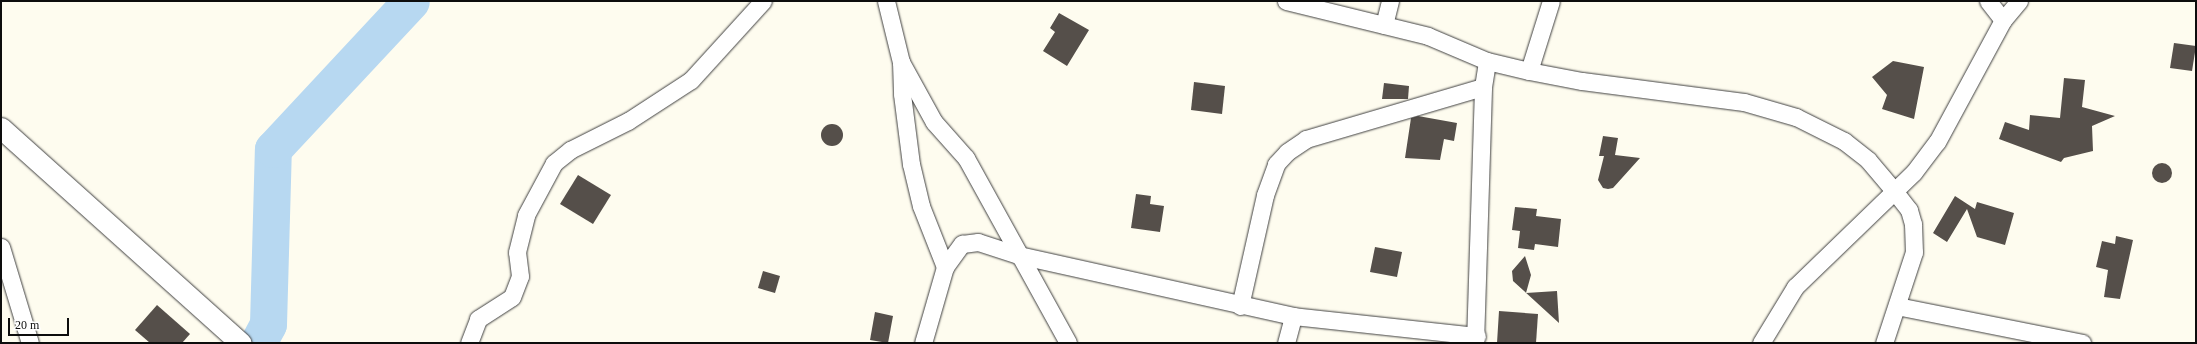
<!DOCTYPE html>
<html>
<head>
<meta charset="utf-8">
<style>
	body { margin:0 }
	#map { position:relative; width:2197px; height:344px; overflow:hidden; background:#fefcef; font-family:Georgia,serif }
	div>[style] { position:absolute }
	.river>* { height:37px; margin:-18.5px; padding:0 18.5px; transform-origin:18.5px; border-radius:18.5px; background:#b7d8f1 }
	.building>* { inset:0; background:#554f4a }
	.round { border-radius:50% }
	.roads { filter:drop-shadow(0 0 1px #404040) drop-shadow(0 0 1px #404040) }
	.minor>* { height:17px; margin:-8.5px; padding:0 8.5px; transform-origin:8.5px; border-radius:8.5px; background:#fff }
	.tertiary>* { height:21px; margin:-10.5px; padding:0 10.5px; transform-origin:10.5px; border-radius:10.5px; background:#fff }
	span { translate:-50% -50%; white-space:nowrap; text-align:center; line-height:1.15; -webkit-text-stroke:4px #fff; paint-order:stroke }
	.frame { position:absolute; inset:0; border:2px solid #0d0d0d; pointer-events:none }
	.scale { position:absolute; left:8px; top:318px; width:61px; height:18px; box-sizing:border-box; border:2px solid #0d0d0d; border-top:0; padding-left:5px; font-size:12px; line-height:14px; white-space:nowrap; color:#0d0d0d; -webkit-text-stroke:3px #fff; paint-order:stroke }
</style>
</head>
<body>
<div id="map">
	<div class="river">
		<i style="left:258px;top:343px;width:21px;rotate:-62deg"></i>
		<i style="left:268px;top:324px;width:175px;rotate:-88.4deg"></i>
		<i style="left:273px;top:149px;width:202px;rotate:-47deg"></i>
	</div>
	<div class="building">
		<i style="clip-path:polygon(1059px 13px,1089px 30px,1067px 66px,1043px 51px,1055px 32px,1050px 28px)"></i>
		<i style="clip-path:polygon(2174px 43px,2196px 46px,2192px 71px,2170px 68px)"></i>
		<i style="clip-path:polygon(1893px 61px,1924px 67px,1914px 119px,1882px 109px,1887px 95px,1872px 77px)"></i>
		<i style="clip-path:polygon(2064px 78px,2085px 80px,2082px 107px,2115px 116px,2092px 126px,2093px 151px,2064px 158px,2061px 162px,1999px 139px,2005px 122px,2029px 130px,2030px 115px,2060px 118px)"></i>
		<i style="clip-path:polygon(1194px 82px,1225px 86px,1222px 114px,1191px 110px)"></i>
		<i style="clip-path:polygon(1384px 83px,1409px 86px,1408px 99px,1382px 99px)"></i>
		<i style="clip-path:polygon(1418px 116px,1457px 123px,1454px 141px,1444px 139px,1440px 160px,1405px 158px,1411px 118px)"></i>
		<i class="round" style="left:821px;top:124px;width:22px;height:22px"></i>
		<i style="clip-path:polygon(1603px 136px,1618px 138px,1615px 155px,1640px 158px,1613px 188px,1608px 189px,1603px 188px,1598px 180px,1604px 156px,1599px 156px)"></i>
		<i class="round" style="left:2152px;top:163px;width:20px;height:20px"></i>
		<i style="clip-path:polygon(578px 175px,611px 195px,593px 224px,560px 204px)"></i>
		<i style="clip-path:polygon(1136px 194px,1151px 196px,1150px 204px,1164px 206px,1160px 232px,1131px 228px)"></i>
		<i style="clip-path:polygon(1955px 196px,1975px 209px,1977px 202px,2014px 213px,2005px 245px,1977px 237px,1967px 209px,1947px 242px,1933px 233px)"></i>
		<i style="clip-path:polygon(1515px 207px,1537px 209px,1536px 216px,1561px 219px,1558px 247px,1535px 244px,1534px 250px,1518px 248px,1520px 231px,1512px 230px)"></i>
		<i style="clip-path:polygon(2116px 236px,2133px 240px,2120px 299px,2104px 297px,2108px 270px,2096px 267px,2102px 241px,2115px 244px)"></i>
		<i style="clip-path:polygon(1375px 247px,1402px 252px,1397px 277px,1370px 272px)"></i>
		<i style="clip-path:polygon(1525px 256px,1531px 275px,1526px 293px,1557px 291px,1559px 323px,1513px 281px,1512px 271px)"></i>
		<i style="clip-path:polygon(763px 271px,780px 276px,775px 293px,758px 288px)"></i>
		<i style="clip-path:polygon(157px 305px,190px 334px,182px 343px,150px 343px,135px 330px)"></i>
		<i style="clip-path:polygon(1499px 311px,1538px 314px,1536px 343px,1497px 343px)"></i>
		<i style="clip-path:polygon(875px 312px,893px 316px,888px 343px,870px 340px)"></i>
	</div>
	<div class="roads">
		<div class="minor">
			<i style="left:886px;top:1px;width:63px;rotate:76.2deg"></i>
			<i style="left:901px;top:62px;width:32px;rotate:88deg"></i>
			<i style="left:902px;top:94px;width:71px;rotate:82.7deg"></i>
			<i style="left:911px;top:164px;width:43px;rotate:76.6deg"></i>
			<i style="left:921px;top:206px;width:66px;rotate:68.5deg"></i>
			<i style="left:945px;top:267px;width:79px;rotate:106.1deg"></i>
			<i style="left:1286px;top:1px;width:146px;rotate:13.8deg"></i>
			<i style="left:1428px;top:36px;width:64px;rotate:23deg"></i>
			<i style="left:1487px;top:61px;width:43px;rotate:13.4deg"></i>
			<i style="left:1529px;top:71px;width:54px;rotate:10.7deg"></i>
			<i style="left:1582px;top:81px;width:163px;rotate:7.4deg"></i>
			<i style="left:1744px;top:102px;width:54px;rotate:16.1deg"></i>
			<i style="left:1796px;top:117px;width:54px;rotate:26.6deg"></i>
			<i style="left:1844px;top:141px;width:31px;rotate:38deg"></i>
			<i style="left:1868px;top:160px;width:42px;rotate:49.8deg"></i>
			<i style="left:1895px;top:192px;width:23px;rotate:52deg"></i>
			<i style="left:1909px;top:210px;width:15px;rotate:74deg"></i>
			<i style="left:1913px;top:224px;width:28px;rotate:88deg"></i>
			<i style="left:1914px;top:252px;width:96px;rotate:108.2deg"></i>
			<i style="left:1988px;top:1px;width:24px;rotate:52deg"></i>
			<i style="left:1384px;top:25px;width:25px;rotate:-76deg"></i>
			<i style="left:901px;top:62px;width:68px;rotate:61.2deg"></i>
			<i style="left:934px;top:122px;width:48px;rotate:48.4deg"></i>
			<i style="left:966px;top:158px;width:211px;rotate:61.1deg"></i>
			<i style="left:1529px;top:71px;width:73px;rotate:-72.6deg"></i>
			<i style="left:1px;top:247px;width:100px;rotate:73.2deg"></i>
			<i style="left:945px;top:267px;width:29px;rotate:-54deg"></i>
			<i style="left:962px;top:244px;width:16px;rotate:-7deg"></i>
			<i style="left:978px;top:242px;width:42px;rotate:18deg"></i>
			<i style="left:1018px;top:255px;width:282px;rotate:12.5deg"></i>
			<i style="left:1293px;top:316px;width:185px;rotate:6.2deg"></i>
			<i style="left:1240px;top:306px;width:114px;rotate:-77.3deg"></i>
			<i style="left:1265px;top:195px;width:33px;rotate:-70deg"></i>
			<i style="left:1276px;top:164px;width:16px;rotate:-47deg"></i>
			<i style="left:1287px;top:152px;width:23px;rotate:-34deg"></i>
			<i style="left:1306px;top:139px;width:184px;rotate:-16.4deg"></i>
			<i style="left:1897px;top:306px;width:189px;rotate:11.3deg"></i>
			<i style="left:469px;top:343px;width:26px;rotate:-69deg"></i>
			<i style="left:478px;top:319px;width:40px;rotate:-32.9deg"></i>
			<i style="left:512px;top:297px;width:22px;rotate:-69deg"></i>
			<i style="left:520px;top:276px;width:24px;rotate:-97deg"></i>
			<i style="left:517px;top:252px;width:38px;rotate:-76deg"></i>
			<i style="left:526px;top:215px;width:59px;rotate:-61.7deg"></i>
			<i style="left:554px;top:163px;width:21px;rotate:-39deg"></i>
			<i style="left:570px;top:150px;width:65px;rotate:-26.6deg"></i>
			<i style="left:628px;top:121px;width:75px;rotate:-33.1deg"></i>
			<i style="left:691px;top:80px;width:107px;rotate:-47.7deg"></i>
			<i style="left:1286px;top:343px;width:28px;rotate:-75deg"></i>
			<i style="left:1475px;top:343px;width:256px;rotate:-88.2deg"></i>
			<i style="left:1483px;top:87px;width:26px;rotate:-81deg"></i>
			<i style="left:1761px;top:343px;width:66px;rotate:-58.7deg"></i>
			<i style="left:1795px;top:287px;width:165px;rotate:-44deg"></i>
			<i style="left:1914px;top:172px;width:38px;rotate:-53deg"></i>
			<i style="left:1937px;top:142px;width:139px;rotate:-61.6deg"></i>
			<i style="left:2003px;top:20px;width:25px;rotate:-50deg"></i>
		</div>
		<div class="tertiary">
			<i style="left:1px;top:128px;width:322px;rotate:41.9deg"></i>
		</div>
	</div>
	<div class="frame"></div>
	<div class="scale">20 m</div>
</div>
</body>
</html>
